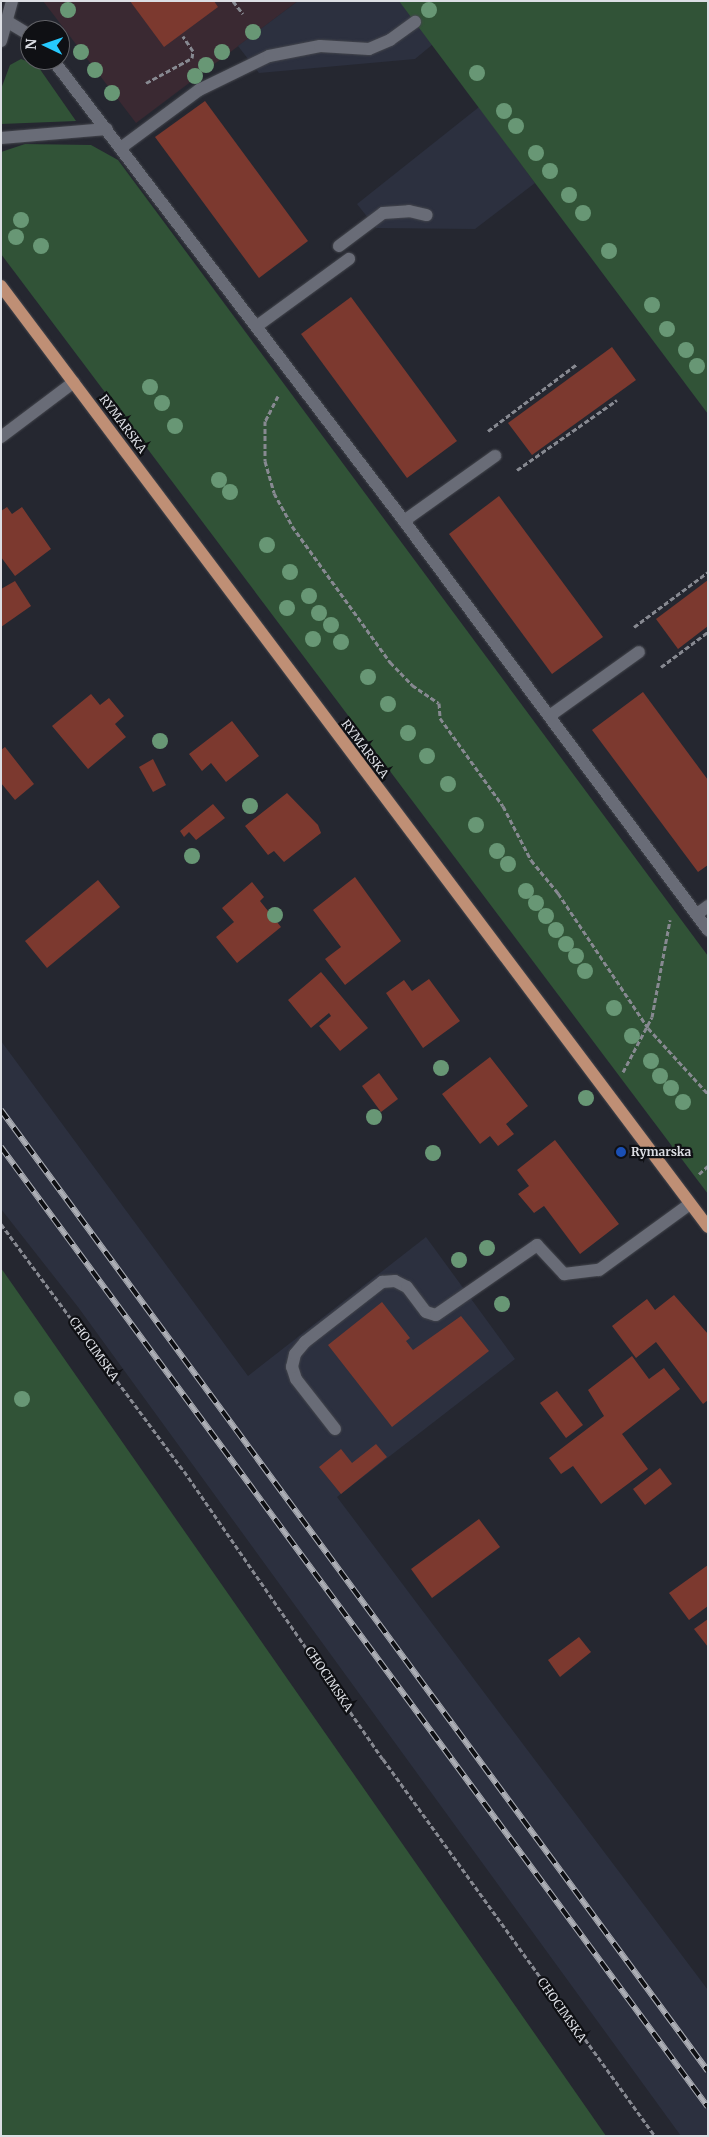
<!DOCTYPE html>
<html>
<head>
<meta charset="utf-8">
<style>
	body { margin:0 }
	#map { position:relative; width:709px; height:2137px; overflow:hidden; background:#252730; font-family:Merriweather,serif }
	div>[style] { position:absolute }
	.commercial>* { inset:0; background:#3a2932 }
	.built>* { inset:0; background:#2c303f }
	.green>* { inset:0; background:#315337 }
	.building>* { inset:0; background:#7c392f }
	.path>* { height:3px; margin-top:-1.5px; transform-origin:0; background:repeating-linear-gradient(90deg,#878991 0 5px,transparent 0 7.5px) }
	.roads { filter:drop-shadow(0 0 1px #44464d) drop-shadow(0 0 1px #44464d) }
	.service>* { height:12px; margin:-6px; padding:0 6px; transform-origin:6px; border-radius:6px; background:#696c77 }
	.minor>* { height:12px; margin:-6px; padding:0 6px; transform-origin:6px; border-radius:6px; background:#696c77 }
	.primary>* { height:12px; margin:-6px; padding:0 6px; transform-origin:6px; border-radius:6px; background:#bf8f75 }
	.rail>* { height:5.5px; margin-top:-2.75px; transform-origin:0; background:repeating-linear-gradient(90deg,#0f1014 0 11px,#acaeb5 0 22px); box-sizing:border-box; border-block:1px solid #acaeb5 }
	.trees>* { width:16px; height:16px; margin:-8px; border-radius:50%; background:#689775 }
	.dots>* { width:14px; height:14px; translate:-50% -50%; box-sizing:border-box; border:2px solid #0f1014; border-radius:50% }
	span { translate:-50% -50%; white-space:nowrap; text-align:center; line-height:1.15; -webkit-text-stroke:4.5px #0f1014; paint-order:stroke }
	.street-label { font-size:12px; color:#dcdee4 }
	.poi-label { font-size:12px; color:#dcdee4; font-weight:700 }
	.left { translate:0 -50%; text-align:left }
	.frame { position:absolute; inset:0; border:2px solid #dcdee4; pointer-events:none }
	.north { position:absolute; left:20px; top:20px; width:50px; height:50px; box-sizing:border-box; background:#0f1014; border:1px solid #616267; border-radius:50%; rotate:273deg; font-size:14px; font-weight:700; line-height:20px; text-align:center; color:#dcdee4 }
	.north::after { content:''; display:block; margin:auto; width:18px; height:22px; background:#26c9fe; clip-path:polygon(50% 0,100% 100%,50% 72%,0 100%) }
</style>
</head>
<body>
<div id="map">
	<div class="commercial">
		<i style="clip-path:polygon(43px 1px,298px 1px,136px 123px)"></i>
	</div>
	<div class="built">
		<i style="clip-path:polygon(298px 1px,485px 1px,415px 59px,259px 73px,238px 46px)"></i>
		<i style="clip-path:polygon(479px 107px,535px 183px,475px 229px,376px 228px,357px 204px)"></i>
		<i style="clip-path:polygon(1px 1041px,248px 1376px,426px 1237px,515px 1359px,337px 1497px,708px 1990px,708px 2136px,681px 2136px,78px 1307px,1px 1209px)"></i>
	</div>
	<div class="green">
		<i style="clip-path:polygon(399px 1px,708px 1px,708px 414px,535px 183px)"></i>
		<i style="clip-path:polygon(21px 59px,37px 65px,76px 121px,1px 124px,1px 89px,10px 65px)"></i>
		<i style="clip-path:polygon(25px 144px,91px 145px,118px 160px,708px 956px,708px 1194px,1px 254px,1px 152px)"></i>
		<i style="clip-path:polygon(1px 1268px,606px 2136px,1px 2136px)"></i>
	</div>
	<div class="building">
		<i style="clip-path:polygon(130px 1px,214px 1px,218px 7px,164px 47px)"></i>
		<i style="clip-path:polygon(205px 101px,308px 241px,259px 278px,155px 137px)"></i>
		<i style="clip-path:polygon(351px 297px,457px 441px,407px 478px,301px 334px)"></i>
		<i style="clip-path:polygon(612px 347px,636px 380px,532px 455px,508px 423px)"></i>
		<i style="clip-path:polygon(499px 496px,603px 637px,552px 674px,449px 534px)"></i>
		<i style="clip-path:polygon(7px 507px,12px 514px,22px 507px,51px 549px,15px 576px,1px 557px,1px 511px)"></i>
		<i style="clip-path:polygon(708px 580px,708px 626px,678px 649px,656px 619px)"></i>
		<i style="clip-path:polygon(15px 581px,31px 606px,1px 627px,1px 589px)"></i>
		<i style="clip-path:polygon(643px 692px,708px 780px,708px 865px,698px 872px,592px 730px)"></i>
		<i style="clip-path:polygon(91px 694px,100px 705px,109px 698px,124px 716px,115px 724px,126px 737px,88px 769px,52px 726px)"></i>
		<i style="clip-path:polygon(232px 721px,259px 756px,226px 782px,211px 763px,202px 771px,189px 754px)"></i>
		<i style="clip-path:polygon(5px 747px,34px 784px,15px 800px,1px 783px,1px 750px)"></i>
		<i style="clip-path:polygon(153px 759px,166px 785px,153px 792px,139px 767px)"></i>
		<i style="clip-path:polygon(287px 793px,318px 825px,321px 833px,284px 862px,274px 851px,268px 855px,245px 826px)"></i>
		<i style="clip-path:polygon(213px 804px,225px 818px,196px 840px,189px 832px,184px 837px,180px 831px)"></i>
		<i style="clip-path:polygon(355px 877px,401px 941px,345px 985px,325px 959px,341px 947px,313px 910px)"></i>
		<i style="clip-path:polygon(98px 880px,120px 907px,47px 968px,25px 941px)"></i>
		<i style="clip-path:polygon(252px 882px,264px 897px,260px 901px,281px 927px,237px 963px,216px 937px,234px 922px,222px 908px)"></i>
		<i style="clip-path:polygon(321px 972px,368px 1028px,340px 1051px,319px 1026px,331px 1016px,329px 1013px,311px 1028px,288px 1000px)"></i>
		<i style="clip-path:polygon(429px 979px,460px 1021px,423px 1048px,386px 993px,404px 980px,412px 991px)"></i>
		<i style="clip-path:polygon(490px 1057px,528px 1106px,506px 1124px,514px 1134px,498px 1146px,490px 1136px,480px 1144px,442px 1094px)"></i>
		<i style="clip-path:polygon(379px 1073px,398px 1099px,381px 1112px,362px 1086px)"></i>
		<i style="clip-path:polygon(555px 1140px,619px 1224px,580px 1254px,544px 1206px,534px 1213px,518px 1194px,529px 1186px,517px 1170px)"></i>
		<i style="clip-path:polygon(674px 1295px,708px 1334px,708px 1400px,703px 1404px,656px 1342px,636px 1358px,612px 1326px,647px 1299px,655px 1310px)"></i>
		<i style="clip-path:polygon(382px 1302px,410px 1338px,406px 1341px,413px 1350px,461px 1316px,489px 1351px,392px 1427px,328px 1345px)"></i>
		<i style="clip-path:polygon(632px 1356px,649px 1379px,664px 1368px,680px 1389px,622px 1434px,648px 1469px,601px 1504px,573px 1466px,561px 1474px,549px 1458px,604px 1416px,588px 1390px)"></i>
		<i style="clip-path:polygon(557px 1391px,583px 1425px,566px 1438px,540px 1403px)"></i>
		<i style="clip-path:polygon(376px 1444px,387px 1457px,341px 1494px,319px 1467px,341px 1449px,352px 1463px)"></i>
		<i style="clip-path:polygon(660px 1468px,672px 1484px,645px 1505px,633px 1489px)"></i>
		<i style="clip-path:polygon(479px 1519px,500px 1547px,432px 1598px,411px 1569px)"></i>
		<i style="clip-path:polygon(708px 1565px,708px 1606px,689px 1620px,669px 1593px)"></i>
		<i style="clip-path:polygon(708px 1619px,708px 1647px,694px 1629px)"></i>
		<i style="clip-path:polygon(579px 1637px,591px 1652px,560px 1677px,548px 1660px)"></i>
	</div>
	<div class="path">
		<i style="left:233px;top:1px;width:16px;rotate:52deg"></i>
		<i style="left:146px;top:83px;width:52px;rotate:-28.5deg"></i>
		<i style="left:192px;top:58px;width:7px;rotate:-82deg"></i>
		<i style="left:193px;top:51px;width:18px;rotate:-124deg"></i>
		<i style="left:278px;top:396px;width:28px;rotate:117deg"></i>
		<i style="left:265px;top:421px;width:40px;rotate:90deg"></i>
		<i style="left:265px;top:461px;width:33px;rotate:74deg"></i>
		<i style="left:274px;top:493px;width:38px;rotate:61deg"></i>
		<i style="left:292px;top:526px;width:168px;rotate:54.2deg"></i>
		<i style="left:390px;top:662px;width:32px;rotate:46deg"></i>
		<i style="left:412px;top:685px;width:32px;rotate:34deg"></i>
		<i style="left:439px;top:703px;width:15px;rotate:86deg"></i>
		<i style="left:440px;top:718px;width:108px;rotate:54.4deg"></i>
		<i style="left:503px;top:806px;width:61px;rotate:62.6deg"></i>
		<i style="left:531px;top:860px;width:43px;rotate:50.7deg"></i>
		<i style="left:558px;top:893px;width:162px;rotate:56.3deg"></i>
		<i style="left:648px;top:1028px;width:89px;rotate:47.7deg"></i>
		<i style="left:488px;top:431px;width:111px;rotate:-37deg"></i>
		<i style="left:517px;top:470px;width:122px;rotate:-35deg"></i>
		<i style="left:634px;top:627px;width:92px;rotate:-36.6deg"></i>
		<i style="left:661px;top:667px;width:59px;rotate:-36.7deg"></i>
		<i style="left:623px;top:1072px;width:62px;rotate:-62.2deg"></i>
		<i style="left:652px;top:1017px;width:99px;rotate:-79.5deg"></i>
		<i style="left:699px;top:1174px;width:12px;rotate:-42deg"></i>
		<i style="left:1px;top:1224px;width:307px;rotate:53.5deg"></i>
		<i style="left:184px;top:1471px;width:350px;rotate:55.4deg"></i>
		<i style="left:383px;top:1759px;width:465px;rotate:54.2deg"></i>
	</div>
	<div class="roads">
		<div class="service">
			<i style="left:1px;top:138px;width:106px;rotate:-4.9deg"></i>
			<i style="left:122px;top:147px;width:96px;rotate:-36.5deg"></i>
			<i style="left:199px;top:90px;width:78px;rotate:-25.9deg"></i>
			<i style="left:269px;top:56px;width:52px;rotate:-11.1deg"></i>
			<i style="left:320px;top:46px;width:49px;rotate:3.5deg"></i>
			<i style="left:369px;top:49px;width:23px;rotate:-23deg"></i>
			<i style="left:390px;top:40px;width:31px;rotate:-36deg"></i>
			<i style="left:339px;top:246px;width:55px;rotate:-36.9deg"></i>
			<i style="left:383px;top:213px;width:26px;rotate:-4deg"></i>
			<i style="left:409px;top:211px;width:18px;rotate:13deg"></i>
			<i style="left:257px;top:326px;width:114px;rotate:-36.1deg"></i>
			<i style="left:404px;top:521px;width:112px;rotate:-35.5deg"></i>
			<i style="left:551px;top:715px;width:108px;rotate:-35.6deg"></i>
			<i style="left:697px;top:914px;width:14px;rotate:-36deg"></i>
			<i style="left:335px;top:1429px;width:63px;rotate:-128deg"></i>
			<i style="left:296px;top:1379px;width:13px;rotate:-108deg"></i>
			<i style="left:292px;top:1367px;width:13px;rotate:-77deg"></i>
			<i style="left:295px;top:1354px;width:16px;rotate:-50deg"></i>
			<i style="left:305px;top:1342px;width:98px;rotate:-37.9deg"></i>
			<i style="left:382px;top:1282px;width:13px;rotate:-4deg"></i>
			<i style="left:395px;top:1281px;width:13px;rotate:27deg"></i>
			<i style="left:407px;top:1287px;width:31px;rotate:53deg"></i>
			<i style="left:426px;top:1312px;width:10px;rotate:17deg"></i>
			<i style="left:436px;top:1315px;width:123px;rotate:-34.7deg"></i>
			<i style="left:537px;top:1245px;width:40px;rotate:47deg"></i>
			<i style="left:564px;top:1274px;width:35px;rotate:-7deg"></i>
			<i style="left:599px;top:1270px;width:112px;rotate:-36deg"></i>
		</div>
		<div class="minor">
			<i style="left:8px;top:22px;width:26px;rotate:31deg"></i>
			<i style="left:1px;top:41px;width:41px;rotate:-74.6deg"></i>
			<i style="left:53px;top:60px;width:579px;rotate:52.71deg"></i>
			<i style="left:404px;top:521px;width:510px;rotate:53.38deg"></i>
			<i style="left:1px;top:437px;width:91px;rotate:-37deg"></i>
		</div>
		<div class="primary">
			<i style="left:1px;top:286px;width:1177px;rotate:53.08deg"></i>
		</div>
	</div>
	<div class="rail">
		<i style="left:1px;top:1110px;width:1193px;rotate:53.66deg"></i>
		<i style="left:1px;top:1147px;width:1192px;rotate:53.63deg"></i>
	</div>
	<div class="trees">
		<i style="left:68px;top:10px"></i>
		<i style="left:429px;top:10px"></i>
		<i style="left:253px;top:32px"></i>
		<i style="left:81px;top:52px"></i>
		<i style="left:222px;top:52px"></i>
		<i style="left:206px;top:65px"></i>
		<i style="left:95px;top:70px"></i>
		<i style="left:477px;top:73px"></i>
		<i style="left:195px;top:76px"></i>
		<i style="left:112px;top:93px"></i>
		<i style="left:504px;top:111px"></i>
		<i style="left:516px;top:126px"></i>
		<i style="left:536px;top:153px"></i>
		<i style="left:550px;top:171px"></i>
		<i style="left:569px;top:195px"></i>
		<i style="left:583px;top:213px"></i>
		<i style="left:21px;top:220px"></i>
		<i style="left:16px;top:237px"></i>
		<i style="left:41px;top:246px"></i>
		<i style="left:609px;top:251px"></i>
		<i style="left:652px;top:305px"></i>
		<i style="left:667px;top:329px"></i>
		<i style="left:686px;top:350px"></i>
		<i style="left:697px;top:366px"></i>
		<i style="left:150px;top:387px"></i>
		<i style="left:162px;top:403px"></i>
		<i style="left:175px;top:426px"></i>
		<i style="left:219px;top:480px"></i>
		<i style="left:230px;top:492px"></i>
		<i style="left:267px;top:545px"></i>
		<i style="left:290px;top:572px"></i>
		<i style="left:309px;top:596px"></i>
		<i style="left:287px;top:608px"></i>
		<i style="left:319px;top:613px"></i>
		<i style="left:331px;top:625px"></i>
		<i style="left:313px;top:639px"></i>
		<i style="left:341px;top:642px"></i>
		<i style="left:368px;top:677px"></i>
		<i style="left:388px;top:704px"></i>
		<i style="left:408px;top:733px"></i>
		<i style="left:160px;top:741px"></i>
		<i style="left:427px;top:756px"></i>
		<i style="left:448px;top:784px"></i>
		<i style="left:250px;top:806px"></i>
		<i style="left:476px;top:825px"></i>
		<i style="left:497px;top:851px"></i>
		<i style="left:192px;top:856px"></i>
		<i style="left:508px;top:864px"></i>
		<i style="left:526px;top:891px"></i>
		<i style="left:536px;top:903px"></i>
		<i style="left:275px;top:915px"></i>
		<i style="left:546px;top:916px"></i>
		<i style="left:556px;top:930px"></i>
		<i style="left:566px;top:944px"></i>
		<i style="left:576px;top:956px"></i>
		<i style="left:585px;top:971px"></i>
		<i style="left:614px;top:1008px"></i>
		<i style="left:632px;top:1036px"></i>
		<i style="left:651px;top:1061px"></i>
		<i style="left:441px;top:1068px"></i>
		<i style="left:660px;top:1076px"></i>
		<i style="left:671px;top:1088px"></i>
		<i style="left:586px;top:1098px"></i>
		<i style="left:683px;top:1102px"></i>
		<i style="left:374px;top:1117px"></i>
		<i style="left:433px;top:1153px"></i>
		<i style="left:487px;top:1248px"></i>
		<i style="left:459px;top:1260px"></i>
		<i style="left:502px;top:1304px"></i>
		<i style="left:22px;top:1399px"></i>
	</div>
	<div class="dots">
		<i style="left:621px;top:1152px;background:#1a4fb4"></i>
	</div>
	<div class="street-label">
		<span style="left:123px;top:424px;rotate:53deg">RYMARSKA</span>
		<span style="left:365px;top:749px;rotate:53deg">RYMARSKA</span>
		<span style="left:94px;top:1349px;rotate:54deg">CHOCIMSKA</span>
		<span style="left:329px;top:1679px;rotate:56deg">CHOCIMSKA</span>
		<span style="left:562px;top:2010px;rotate:55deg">CHOCIMSKA</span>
	</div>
	<div class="poi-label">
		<span class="left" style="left:631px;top:1152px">Rymarska</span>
	</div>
	<div class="frame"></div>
	<div class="north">N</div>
</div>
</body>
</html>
